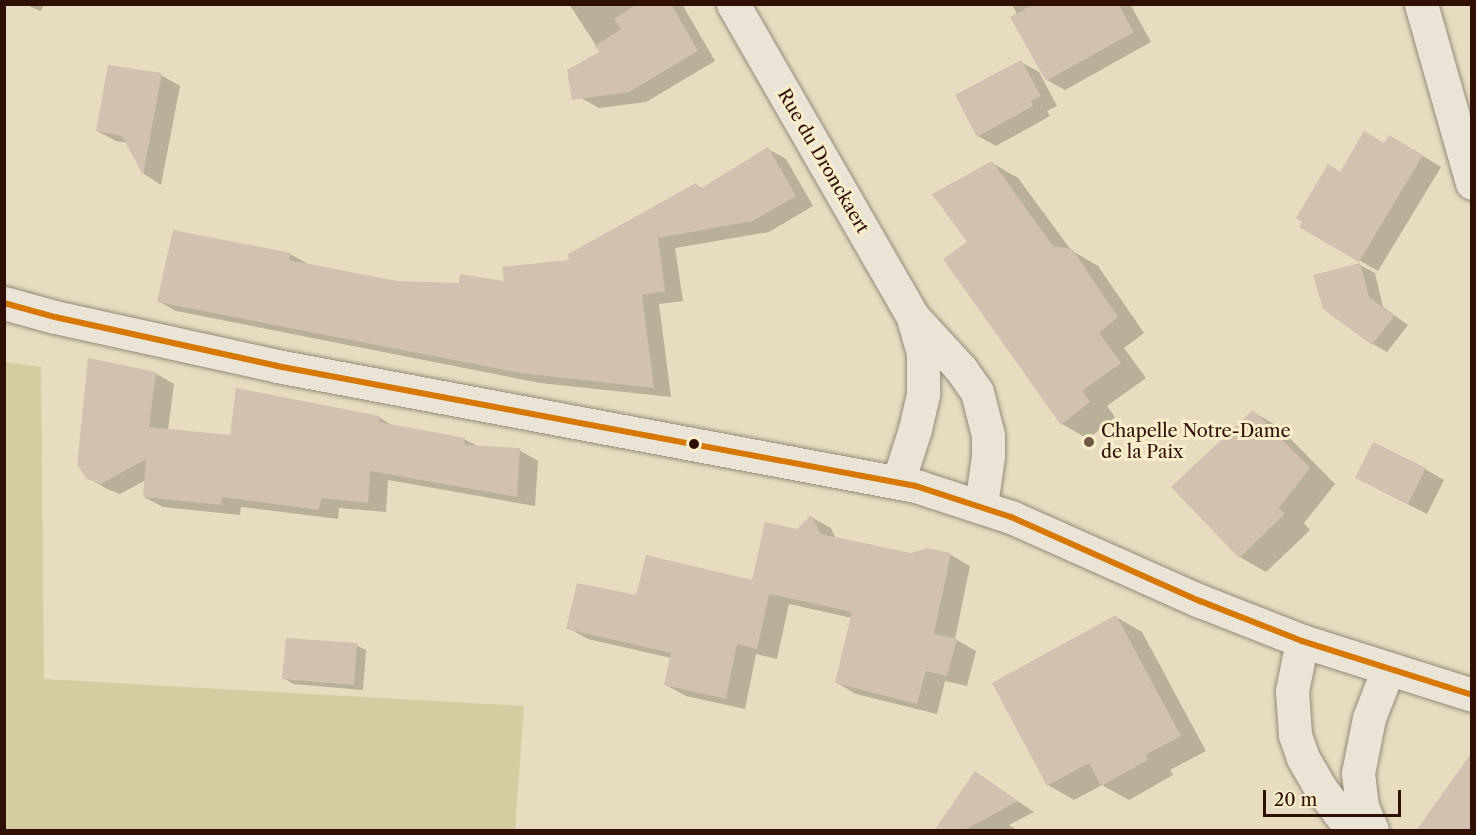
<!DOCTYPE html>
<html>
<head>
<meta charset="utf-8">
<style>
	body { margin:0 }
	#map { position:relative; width:1476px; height:835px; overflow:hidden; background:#e7dcc0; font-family:"Libre Caslon Text",serif }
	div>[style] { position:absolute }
	.green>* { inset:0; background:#d4cda0 }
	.shadow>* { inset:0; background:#0003 }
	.building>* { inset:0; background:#d2c0b0 }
	.roads { filter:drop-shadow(0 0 2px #948a7a) drop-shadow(0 0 2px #948a7a) }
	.street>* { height:33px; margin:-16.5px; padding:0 16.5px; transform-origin:16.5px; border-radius:16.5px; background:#eae4d7 }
	.secondary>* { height:33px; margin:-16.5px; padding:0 16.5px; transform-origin:16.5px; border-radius:16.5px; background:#eae4d7 }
	.bus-1>* { height:6px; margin:-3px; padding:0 3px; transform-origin:3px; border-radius:3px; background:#d67801 }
	.dots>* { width:16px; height:16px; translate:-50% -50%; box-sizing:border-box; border:3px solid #faedcc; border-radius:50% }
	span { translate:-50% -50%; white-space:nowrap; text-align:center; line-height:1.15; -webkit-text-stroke:6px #faedcc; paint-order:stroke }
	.street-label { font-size:18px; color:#301004 }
	.poi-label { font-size:18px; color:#301004 }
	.left { translate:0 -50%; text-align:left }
	.frame { position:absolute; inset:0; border:6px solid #301004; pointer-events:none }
	.scale { position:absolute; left:1263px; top:790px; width:138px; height:27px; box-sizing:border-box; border:3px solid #301004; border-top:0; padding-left:8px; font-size:18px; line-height:21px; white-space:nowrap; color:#301004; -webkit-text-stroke:4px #faedcc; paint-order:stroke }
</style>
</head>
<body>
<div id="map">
	<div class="green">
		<i style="clip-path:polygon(4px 362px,41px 367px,44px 679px,524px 706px,515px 830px,5px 830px)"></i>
	</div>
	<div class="shadow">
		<i style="clip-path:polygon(24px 4px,44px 4px,41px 11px)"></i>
		<i style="clip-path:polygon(569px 4px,682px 4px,715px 61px,646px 102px,599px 108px,581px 98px,601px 53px)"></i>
		<i style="clip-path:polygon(1012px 4px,1130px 4px,1151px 42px,1065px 90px,1047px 80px)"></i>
		<i style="clip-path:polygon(1021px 62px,1039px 72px,1057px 106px,1047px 111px,1050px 116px,996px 146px,978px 136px)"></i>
		<i style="clip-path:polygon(161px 75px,180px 86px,161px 185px,144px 174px,128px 143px,116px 141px,97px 131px)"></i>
		<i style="clip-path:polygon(1385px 145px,1408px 147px,1441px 167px,1378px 271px,1301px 227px,1341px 174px)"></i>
		<i style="clip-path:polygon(768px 149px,786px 159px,813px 206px,769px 232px,675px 248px,683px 301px,659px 304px,671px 397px,540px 383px,176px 311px,158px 301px,290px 254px,308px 264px,397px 283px,506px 283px,571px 261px,696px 185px,703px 189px)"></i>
		<i style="clip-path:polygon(992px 163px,1018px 178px,1071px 250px,1098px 266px,1144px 333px,1124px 348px,1146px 378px,1107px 406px,1115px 417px,1088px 439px,1062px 424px,969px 242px)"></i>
		<i style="clip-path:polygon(1360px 265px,1375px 273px,1383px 307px,1408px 325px,1387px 352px,1373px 344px)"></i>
		<i style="clip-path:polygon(155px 373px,174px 384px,168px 430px,232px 436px,380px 418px,393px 426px,464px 439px,479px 447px,519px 450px,538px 461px,535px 506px,388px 480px,386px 512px,339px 508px,338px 519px,241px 507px,240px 515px,163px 507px,144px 497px,146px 480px,120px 494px,107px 489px,88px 478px)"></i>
		<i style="clip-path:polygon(1253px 412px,1279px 427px,1335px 484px,1304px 523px,1310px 530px,1266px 572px,1240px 557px,1173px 487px)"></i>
		<i style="clip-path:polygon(1425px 469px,1444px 480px,1427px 514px,1376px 488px)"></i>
		<i style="clip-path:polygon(811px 517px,831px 528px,836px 539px,911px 554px,927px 549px,951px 555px,970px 566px,955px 639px,976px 651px,967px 686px,945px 681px,937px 714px,856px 694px,837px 683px,852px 618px,789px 604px,777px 659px,756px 654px,745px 709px,686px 696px,666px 685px,671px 658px,588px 639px,568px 628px,638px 596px,753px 582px)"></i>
		<i style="clip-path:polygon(1116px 617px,1142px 632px,1206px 751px,1170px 770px,1173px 775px,1129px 800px,1102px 785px,1074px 800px,1048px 785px)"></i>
		<i style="clip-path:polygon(356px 645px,366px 650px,363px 690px,293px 684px,284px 678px)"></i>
		<i style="clip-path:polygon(976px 773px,1034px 812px,1009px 825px,1017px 830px,936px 830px)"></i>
	</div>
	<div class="building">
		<i style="clip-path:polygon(637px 4px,671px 4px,698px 51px,629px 92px,572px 100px,567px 70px,599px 52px,595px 46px,621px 29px,614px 19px)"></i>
		<i style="clip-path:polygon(1034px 4px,1118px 4px,1134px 32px,1046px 81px,1010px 17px)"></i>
		<i style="clip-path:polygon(1021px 60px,1041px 96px,1031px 101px,1033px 106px,977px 137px,955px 95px)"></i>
		<i style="clip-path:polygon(108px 65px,162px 73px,143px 175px,122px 136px,96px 131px)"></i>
		<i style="clip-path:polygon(1364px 131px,1384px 143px,1389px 135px,1423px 155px,1359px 262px,1299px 227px,1302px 222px,1296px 218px,1328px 164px,1340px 172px)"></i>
		<i style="clip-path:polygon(768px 147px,796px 196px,753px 221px,658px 238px,665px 291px,642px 295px,654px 388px,520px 373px,157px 302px,173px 230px,291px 253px,289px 260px,397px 281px,459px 283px,460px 274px,504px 281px,502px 267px,569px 260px,568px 254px,696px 183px,700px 189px)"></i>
		<i style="clip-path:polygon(992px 161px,1053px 246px,1072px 249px,1118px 317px,1099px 333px,1121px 363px,1082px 391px,1090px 402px,1061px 425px,943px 259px,967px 242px,932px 194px)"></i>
		<i style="clip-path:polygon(1360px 263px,1369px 297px,1394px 316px,1372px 345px,1323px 309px,1313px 275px)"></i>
		<i style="clip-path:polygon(88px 358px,156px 372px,149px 427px,230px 435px,236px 388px,380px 416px,379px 422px,465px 438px,464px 445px,520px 448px,517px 497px,370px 471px,368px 503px,321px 498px,319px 510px,222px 497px,221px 505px,143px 497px,146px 459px,101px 484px,87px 479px,77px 465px)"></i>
		<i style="clip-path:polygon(1253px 410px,1310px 468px,1279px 508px,1285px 514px,1239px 558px,1171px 487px)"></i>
		<i style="clip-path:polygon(1373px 442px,1426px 468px,1408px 504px,1355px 478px)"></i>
		<i style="clip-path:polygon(811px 515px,821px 534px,911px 553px,927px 548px,951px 553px,934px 634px,957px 639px,947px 676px,926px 671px,917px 704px,835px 683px,852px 612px,807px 602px,769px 594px,757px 649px,737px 644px,726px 699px,664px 685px,671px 653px,566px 629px,577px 583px,636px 595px,646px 555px,752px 580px,765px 522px,797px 529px)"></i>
		<i style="clip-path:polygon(1116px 615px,1181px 736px,1145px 755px,1148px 760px,1101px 786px,1089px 763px,1047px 786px,992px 683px)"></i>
		<i style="clip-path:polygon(286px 638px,357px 643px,354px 685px,282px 679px)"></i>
		<i style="clip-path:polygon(1472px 752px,1472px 831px,1416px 831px)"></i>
		<i style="clip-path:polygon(975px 771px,1018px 801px,963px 831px,934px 831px)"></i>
	</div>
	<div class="roads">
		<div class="street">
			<i style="left:1421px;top:4px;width:186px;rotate:74.1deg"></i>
		</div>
		<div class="secondary">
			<i style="left:733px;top:4px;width:361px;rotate:60.1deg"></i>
			<i style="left:913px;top:317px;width:71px;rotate:47.3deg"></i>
			<i style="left:961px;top:369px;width:28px;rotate:55deg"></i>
			<i style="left:977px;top:392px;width:44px;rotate:75.7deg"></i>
			<i style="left:988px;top:435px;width:21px;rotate:90deg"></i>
			<i style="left:988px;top:456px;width:49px;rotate:98.1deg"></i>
			<i style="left:4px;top:303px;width:53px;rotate:15.4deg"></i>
			<i style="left:55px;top:317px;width:227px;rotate:12.4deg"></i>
			<i style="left:277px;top:366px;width:650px;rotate:10.64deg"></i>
			<i style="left:916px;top:486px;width:100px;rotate:18.1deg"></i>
			<i style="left:1011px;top:517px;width:207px;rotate:24deg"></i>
			<i style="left:1200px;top:601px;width:110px;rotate:21.4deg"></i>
			<i style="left:1302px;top:641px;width:178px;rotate:17.6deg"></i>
			<i style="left:898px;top:482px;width:56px;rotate:-72.2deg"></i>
			<i style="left:915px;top:429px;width:37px;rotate:-77deg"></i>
			<i style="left:923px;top:393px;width:40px;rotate:-90deg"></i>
			<i style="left:923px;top:353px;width:33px;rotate:-106deg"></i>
			<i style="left:1302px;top:641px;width:51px;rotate:101.3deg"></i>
			<i style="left:1292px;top:691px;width:44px;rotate:86.1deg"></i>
			<i style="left:1295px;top:735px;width:24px;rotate:71deg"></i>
			<i style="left:1303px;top:758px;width:36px;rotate:60deg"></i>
			<i style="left:1321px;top:789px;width:51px;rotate:52.9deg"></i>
			<i style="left:1372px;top:830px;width:26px;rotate:-113deg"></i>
			<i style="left:1362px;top:806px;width:33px;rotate:-97deg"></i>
			<i style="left:1358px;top:773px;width:56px;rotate:-78.7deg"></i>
			<i style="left:1369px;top:718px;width:53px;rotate:-68.8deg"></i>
		</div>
	</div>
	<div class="bus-1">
		<i style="left:4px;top:303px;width:53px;rotate:15.4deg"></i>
		<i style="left:55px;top:317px;width:227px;rotate:12.4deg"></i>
		<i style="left:277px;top:366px;width:650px;rotate:10.64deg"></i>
		<i style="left:916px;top:486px;width:100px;rotate:18.1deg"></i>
		<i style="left:1011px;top:517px;width:207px;rotate:24deg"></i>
		<i style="left:1200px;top:601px;width:110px;rotate:21.4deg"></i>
		<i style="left:1302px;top:641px;width:178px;rotate:17.6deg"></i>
	</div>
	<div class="dots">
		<i style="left:1089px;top:442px;background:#705746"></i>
		<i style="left:694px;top:444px;background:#301004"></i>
	</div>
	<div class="street-label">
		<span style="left:823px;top:161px;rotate:60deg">Rue du Dronckaert</span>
	</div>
	<div class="poi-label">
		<span class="left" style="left:1101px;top:442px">Chapelle Notre-Dame<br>de la Paix</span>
	</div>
	<div class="frame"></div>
	<div class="scale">20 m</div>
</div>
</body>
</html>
